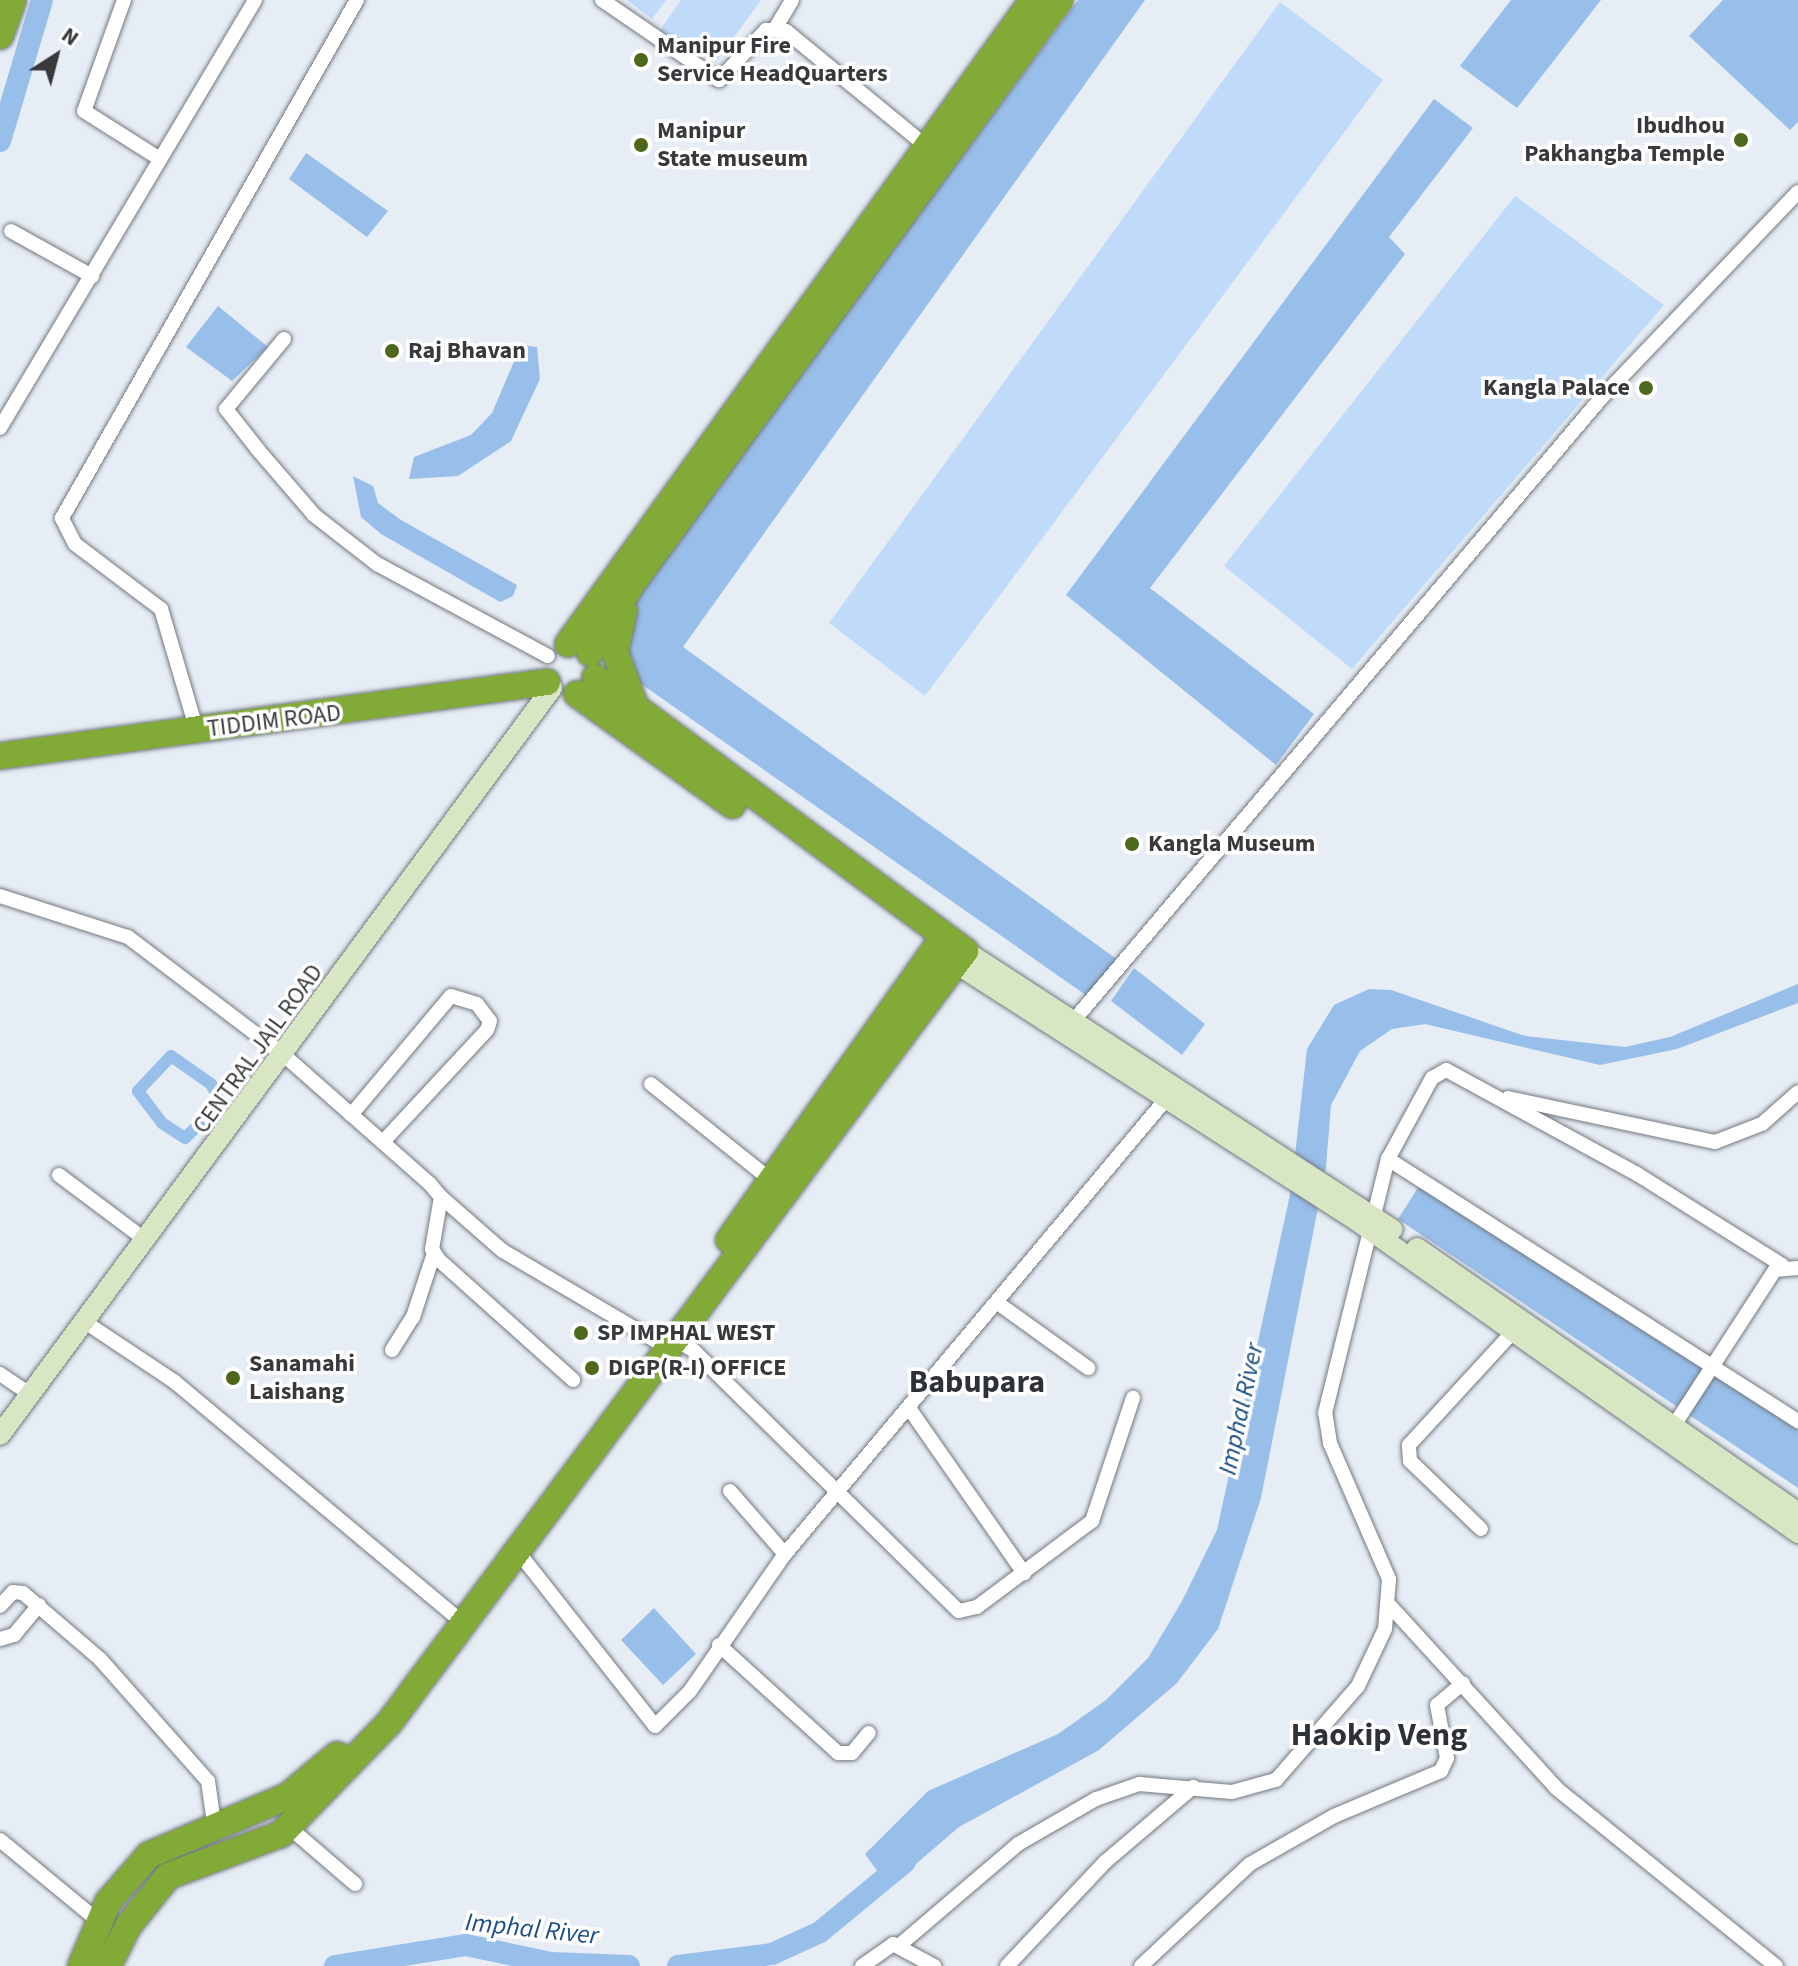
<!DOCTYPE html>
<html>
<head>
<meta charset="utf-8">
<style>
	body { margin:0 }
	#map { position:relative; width:1798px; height:1966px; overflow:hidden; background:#e7edf5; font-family:"Source Sans 3",sans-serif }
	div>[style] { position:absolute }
	.green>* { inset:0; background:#c0daf9 }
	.water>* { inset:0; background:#98beea }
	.canal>* { height:12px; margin:-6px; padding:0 6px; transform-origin:6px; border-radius:6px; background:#98beea }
	.river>* { height:22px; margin:-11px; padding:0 11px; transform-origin:11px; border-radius:11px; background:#98beea }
	.roads { filter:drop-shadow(0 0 2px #73797f) drop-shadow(0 0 2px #73797f) }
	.street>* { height:14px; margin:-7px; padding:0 7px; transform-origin:7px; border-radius:7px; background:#fff }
	.secondary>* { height:20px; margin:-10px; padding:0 10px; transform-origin:10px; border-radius:10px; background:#d9e6c3 }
	.highway>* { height:26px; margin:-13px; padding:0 13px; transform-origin:13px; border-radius:13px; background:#81aa37 }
	.dots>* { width:22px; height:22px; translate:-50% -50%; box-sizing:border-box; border:4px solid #fff; border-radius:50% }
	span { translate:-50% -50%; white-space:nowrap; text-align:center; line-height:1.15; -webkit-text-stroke:7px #fff; paint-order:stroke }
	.poi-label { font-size:24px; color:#37393c; font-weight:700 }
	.left { translate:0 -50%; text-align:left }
	.right { translate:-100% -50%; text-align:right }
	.street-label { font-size:24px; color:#37393c }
	.water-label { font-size:26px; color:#1a4e84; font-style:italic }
	.district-label { font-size:32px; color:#2e3238; font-weight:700 }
	.north { position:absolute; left:16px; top:16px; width:80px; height:80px; -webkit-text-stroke:6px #fff; paint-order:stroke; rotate:36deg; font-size:22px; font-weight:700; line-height:32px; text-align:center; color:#37393c }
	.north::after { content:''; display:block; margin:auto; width:28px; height:36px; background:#37393c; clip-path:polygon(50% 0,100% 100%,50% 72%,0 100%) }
</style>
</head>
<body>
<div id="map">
	<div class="green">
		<i style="clip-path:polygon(627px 0,666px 0,652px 19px)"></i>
		<i style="clip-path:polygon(681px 0,761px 0,716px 62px,660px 30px)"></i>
		<i style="clip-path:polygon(1280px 2px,1383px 80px,925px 696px,829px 623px)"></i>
		<i style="clip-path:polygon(1515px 196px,1664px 305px,1352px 669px,1224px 566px)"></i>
	</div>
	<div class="water">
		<i style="clip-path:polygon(1078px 0,1145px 0,683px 647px,1118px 960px,1090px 998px,627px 674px,621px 643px,634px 598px)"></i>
		<i style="clip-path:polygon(1511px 0,1601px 0,1517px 108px,1460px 66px)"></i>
		<i style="clip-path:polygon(1723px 0,1798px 0,1798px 122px,1790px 130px,1689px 36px)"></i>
		<i style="clip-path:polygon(1434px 99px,1473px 128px,1389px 237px,1405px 254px,1150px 588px,1314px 714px,1276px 765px,1066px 595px)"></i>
		<i style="clip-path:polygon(306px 153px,388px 211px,367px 237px,289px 179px)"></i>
		<i style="clip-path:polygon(218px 306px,268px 347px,232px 381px,186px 347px)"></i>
		<i style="clip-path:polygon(521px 345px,537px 347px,540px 379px,511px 441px,458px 476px,409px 479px,414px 457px,471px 435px,492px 413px)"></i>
		<i style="clip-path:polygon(353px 476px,373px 486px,378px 503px,401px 520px,517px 585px,513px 596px,500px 602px,381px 534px,361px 517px)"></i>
		<i style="clip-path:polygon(1134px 968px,1205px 1024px,1182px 1055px,1111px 1001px)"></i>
		<i style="clip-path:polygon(1798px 984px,1798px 1003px,1677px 1049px,1600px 1065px,1425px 1024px,1392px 1029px,1360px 1051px,1331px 1105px,1326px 1167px,1261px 1498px,1218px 1629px,1177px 1683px,1099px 1750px,959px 1827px,889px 1887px,865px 1854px,928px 1791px,1058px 1734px,1106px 1700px,1148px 1658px,1182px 1601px,1217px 1530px,1291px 1190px,1307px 1049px,1334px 1005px,1369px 989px,1391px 990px,1525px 1036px,1625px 1047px,1670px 1037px)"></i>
		<i style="clip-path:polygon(1421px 1183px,1798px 1430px,1798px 1488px,1398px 1219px)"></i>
		<i style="clip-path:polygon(654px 1608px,696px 1654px,663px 1685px,621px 1640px)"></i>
	</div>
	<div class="canal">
		<i style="left:171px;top:1056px;width:49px;rotate:35deg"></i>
		<i style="left:211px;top:1084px;width:21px;rotate:62deg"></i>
		<i style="left:221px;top:1103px;width:50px;rotate:135.8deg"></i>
		<i style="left:185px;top:1138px;width:27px;rotate:-147deg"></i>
		<i style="left:162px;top:1123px;width:40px;rotate:-127deg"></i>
		<i style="left:138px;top:1091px;width:48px;rotate:-46.7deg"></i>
	</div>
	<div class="river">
		<i style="left:0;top:141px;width:147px;rotate:-73.4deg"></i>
		<i style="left:335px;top:1966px;width:133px;rotate:-9.1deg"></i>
		<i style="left:466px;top:1945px;width:87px;rotate:12deg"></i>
		<i style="left:551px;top:1963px;width:78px;rotate:2.2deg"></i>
		<i style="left:678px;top:1966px;width:95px;rotate:-7.3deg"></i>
		<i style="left:772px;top:1954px;width:53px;rotate:-24.6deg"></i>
		<i style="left:820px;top:1932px;width:110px;rotate:-39.5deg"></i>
	</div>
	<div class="roads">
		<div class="street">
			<i style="left:124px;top:0;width:118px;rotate:109.8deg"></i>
			<i style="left:84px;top:111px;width:90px;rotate:32.3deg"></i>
			<i style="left:602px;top:0;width:142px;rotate:34.4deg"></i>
			<i style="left:719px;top:80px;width:69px;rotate:-46.8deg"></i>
			<i style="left:766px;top:30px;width:20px;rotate:3deg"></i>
			<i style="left:786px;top:31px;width:183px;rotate:39.4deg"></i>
			<i style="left:776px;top:27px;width:31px;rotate:-59deg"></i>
			<i style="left:11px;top:231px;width:93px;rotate:29.1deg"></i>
			<i style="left:284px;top:339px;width:91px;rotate:129.6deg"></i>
			<i style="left:226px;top:409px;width:53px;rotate:51.8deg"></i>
			<i style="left:259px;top:451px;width:84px;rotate:49.3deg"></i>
			<i style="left:314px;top:515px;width:80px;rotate:37.9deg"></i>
			<i style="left:377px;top:564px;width:194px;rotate:28.3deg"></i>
			<i style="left:0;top:428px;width:498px;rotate:-59.2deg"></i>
			<i style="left:197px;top:731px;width:127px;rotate:-106.4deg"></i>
			<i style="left:161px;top:609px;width:108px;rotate:-142.9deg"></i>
			<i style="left:75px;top:544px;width:29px;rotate:-117deg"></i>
			<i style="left:62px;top:518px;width:596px;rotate:-60.34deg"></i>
			<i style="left:0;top:896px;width:134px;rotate:17.8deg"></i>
			<i style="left:128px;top:937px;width:198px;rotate:37.2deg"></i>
			<i style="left:286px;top:1057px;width:192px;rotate:41.4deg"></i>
			<i style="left:430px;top:1184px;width:17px;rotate:50deg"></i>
			<i style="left:441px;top:1197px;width:53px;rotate:99.8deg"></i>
			<i style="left:432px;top:1249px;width:13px;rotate:58deg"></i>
			<i style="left:439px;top:1260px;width:180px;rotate:41.8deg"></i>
			<i style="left:1075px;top:1019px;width:817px;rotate:-49.72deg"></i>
			<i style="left:1603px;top:396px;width:282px;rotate:-46.3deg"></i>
			<i style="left:651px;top:1084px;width:160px;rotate:38.7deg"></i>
			<i style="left:1508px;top:1098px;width:212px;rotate:12deg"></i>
			<i style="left:1715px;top:1142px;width:50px;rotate:-21deg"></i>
			<i style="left:1762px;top:1124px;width:48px;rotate:-41.6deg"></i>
			<i style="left:351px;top:1115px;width:155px;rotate:-50deg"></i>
			<i style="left:451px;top:996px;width:27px;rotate:17deg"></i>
			<i style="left:477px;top:1004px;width:21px;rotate:53deg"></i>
			<i style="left:490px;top:1021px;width:9px;rotate:108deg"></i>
			<i style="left:487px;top:1030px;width:153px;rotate:132.9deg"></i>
			<i style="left:59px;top:1175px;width:110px;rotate:36.9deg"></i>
			<i style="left:441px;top:1197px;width:82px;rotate:41.1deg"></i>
			<i style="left:503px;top:1251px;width:178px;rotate:30.5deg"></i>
			<i style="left:656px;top:1341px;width:20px;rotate:-3deg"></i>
			<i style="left:676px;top:1340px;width:21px;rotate:31deg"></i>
			<i style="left:694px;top:1351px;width:371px;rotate:44.5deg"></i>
			<i style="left:959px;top:1611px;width:18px;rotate:-13deg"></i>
			<i style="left:977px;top:1607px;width:144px;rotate:-36.8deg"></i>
			<i style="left:1092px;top:1521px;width:130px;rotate:-71.6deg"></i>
			<i style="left:1782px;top:1265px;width:171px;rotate:-147.9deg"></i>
			<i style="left:1637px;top:1174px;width:217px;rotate:-151.4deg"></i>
			<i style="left:1446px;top:1070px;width:16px;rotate:150deg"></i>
			<i style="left:1432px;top:1078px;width:92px;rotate:118.5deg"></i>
			<i style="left:1388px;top:1159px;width:487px;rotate:32.6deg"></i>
			<i style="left:999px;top:1304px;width:110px;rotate:35.7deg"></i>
			<i style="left:85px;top:1322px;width:108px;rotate:33.7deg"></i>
			<i style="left:175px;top:1382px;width:379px;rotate:39.9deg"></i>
			<i style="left:392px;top:1350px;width:39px;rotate:-58deg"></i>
			<i style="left:413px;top:1317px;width:67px;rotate:-71.8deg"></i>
			<i style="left:0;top:1374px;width:37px;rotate:34deg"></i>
			<i style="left:911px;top:1411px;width:198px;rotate:55.1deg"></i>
			<i style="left:1673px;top:1427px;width:187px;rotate:-57deg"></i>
			<i style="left:1775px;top:1270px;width:23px;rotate:-5deg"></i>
			<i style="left:730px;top:1491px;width:84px;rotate:48.9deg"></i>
			<i style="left:1481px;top:1529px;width:98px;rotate:-136.2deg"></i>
			<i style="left:1410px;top:1461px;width:16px;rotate:-94deg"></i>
			<i style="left:1409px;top:1445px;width:149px;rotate:-47.4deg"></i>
			<i style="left:519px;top:1553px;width:220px;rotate:51.8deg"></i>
			<i style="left:655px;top:1726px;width:49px;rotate:-45deg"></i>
			<i style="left:690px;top:1691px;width:167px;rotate:-55.3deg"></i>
			<i style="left:785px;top:1554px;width:595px;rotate:-50.05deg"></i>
			<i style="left:0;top:1606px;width:19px;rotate:-47deg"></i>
			<i style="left:13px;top:1592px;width:10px;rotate:6deg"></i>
			<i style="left:23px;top:1593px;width:101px;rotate:40.6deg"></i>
			<i style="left:100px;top:1659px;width:163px;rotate:48.5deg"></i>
			<i style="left:208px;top:1781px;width:42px;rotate:81.9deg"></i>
			<i style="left:1391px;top:1607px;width:245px;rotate:47.6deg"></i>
			<i style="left:1556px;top:1788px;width:283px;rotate:39deg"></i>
			<i style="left:0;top:1639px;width:15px;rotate:-16deg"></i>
			<i style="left:14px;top:1635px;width:39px;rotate:-50deg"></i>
			<i style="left:719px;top:1645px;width:161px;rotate:42.2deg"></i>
			<i style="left:838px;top:1753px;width:14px"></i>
			<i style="left:852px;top:1753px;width:26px;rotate:-50deg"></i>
			<i style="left:290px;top:1828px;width:86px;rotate:40.7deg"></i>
			<i style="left:0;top:1840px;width:126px;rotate:39.5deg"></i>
			<i style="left:901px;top:1944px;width:154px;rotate:-40.5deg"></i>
			<i style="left:1018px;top:1844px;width:90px;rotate:-30deg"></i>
			<i style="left:1096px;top:1799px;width:46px;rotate:-19.2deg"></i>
			<i style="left:1139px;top:1784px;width:93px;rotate:4.9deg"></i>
			<i style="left:1232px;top:1792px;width:46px;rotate:-15.3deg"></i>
			<i style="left:1276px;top:1780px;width:125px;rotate:-48.9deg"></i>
			<i style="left:1358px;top:1686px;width:63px;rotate:-64.7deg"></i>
			<i style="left:1385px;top:1629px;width:50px;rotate:-85.4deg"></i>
			<i style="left:1389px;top:1579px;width:148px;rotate:-113.5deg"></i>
			<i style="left:1330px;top:1443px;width:30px;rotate:-99deg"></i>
			<i style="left:1325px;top:1413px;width:262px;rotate:-76.1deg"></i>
			<i style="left:862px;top:1966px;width:38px;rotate:-35deg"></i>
			<i style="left:893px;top:1944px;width:47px;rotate:28.2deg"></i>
			<i style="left:1007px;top:1966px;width:143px;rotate:-46.7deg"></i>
			<i style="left:1105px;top:1862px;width:116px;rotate:-40.4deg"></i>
			<i style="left:1141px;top:1966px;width:149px;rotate:-43.1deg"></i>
			<i style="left:1250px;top:1864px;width:97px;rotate:-29.7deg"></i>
			<i style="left:1334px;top:1816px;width:116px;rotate:-22.8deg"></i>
			<i style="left:1441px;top:1771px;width:14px;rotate:-65deg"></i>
			<i style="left:1447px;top:1758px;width:54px;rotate:-100.7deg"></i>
			<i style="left:1437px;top:1705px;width:34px;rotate:-40deg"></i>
		</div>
		<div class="secondary">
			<i style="left:965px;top:951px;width:510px;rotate:33.07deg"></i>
			<i style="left:957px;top:964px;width:474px;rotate:32.7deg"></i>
			<i style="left:1356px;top:1220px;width:542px;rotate:35.3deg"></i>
			<i style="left:1417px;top:1248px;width:464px;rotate:34.8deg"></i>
			<i style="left:0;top:1435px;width:929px;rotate:-53.54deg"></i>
		</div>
		<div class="highway">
			<i style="left:0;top:36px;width:38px;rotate:-70deg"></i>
			<i style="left:624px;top:611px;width:42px;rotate:102.4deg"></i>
			<i style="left:615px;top:652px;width:54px;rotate:69.6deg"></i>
			<i style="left:568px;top:644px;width:794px;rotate:-54.17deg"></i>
			<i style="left:590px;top:653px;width:84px;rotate:-58.6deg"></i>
			<i style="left:634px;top:581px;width:720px;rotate:-53.75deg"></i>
			<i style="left:577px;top:694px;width:191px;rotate:35.6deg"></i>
			<i style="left:0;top:756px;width:552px;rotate:-7.7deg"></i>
			<i style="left:729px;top:1240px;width:372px;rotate:-54.7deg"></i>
			<i style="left:81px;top:1966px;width:69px;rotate:-67.1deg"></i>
			<i style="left:108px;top:1902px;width:62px;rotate:-48.9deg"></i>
			<i style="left:149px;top:1855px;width:151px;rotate:-23deg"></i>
			<i style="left:288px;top:1796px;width:64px;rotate:-39.9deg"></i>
			<i style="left:108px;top:1966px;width:45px;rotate:-63.4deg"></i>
			<i style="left:128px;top:1926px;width:64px;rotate:-51.3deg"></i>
			<i style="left:168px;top:1876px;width:121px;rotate:-20.4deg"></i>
			<i style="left:281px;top:1834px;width:155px;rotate:-45.8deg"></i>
			<i style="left:389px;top:1723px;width:963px;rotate:-53.27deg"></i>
			<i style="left:965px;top:951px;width:460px;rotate:-143.5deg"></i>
		</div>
	</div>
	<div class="dots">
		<i style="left:641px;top:60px;background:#4d681a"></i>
		<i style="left:1741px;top:140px;background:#4d681a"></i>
		<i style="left:641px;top:145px;background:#4d681a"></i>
		<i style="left:392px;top:351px;background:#4d681a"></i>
		<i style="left:1646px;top:388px;background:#4d681a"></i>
		<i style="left:1132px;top:844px;background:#4d681a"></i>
		<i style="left:581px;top:1333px;background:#4d681a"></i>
		<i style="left:592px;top:1368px;background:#4d681a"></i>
		<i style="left:233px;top:1378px;background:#4d681a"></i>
	</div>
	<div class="poi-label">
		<span class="left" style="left:657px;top:60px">Manipur Fire<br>Service HeadQuarters</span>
		<span class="right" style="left:1725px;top:140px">Ibudhou<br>Pakhangba Temple</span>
		<span class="left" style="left:657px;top:145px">Manipur<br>State museum</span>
		<span class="left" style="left:408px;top:351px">Raj Bhavan</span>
		<span class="right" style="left:1630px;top:388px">Kangla Palace</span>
		<span class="left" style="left:1148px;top:844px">Kangla Museum</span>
		<span class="left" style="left:597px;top:1333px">SP IMPHAL WEST</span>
		<span class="left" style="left:249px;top:1378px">Sanamahi<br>Laishang</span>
		<span class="left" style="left:608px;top:1368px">DIGP(R-I) OFFICE</span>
	</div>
	<div class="street-label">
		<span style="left:274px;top:721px;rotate:-7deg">TIDDIM ROAD</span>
		<span style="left:258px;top:1049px;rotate:-54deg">CENTRAL JAIL ROAD</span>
	</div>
	<div class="water-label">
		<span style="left:1241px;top:1409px;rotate:-78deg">Imphal River</span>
		<span style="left:532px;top:1929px;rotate:6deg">Imphal River</span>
	</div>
	<div class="district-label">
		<span style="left:977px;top:1382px">Babupara</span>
		<span style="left:1379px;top:1735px">Haokip Veng</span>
	</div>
	<div class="north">N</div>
</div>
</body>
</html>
